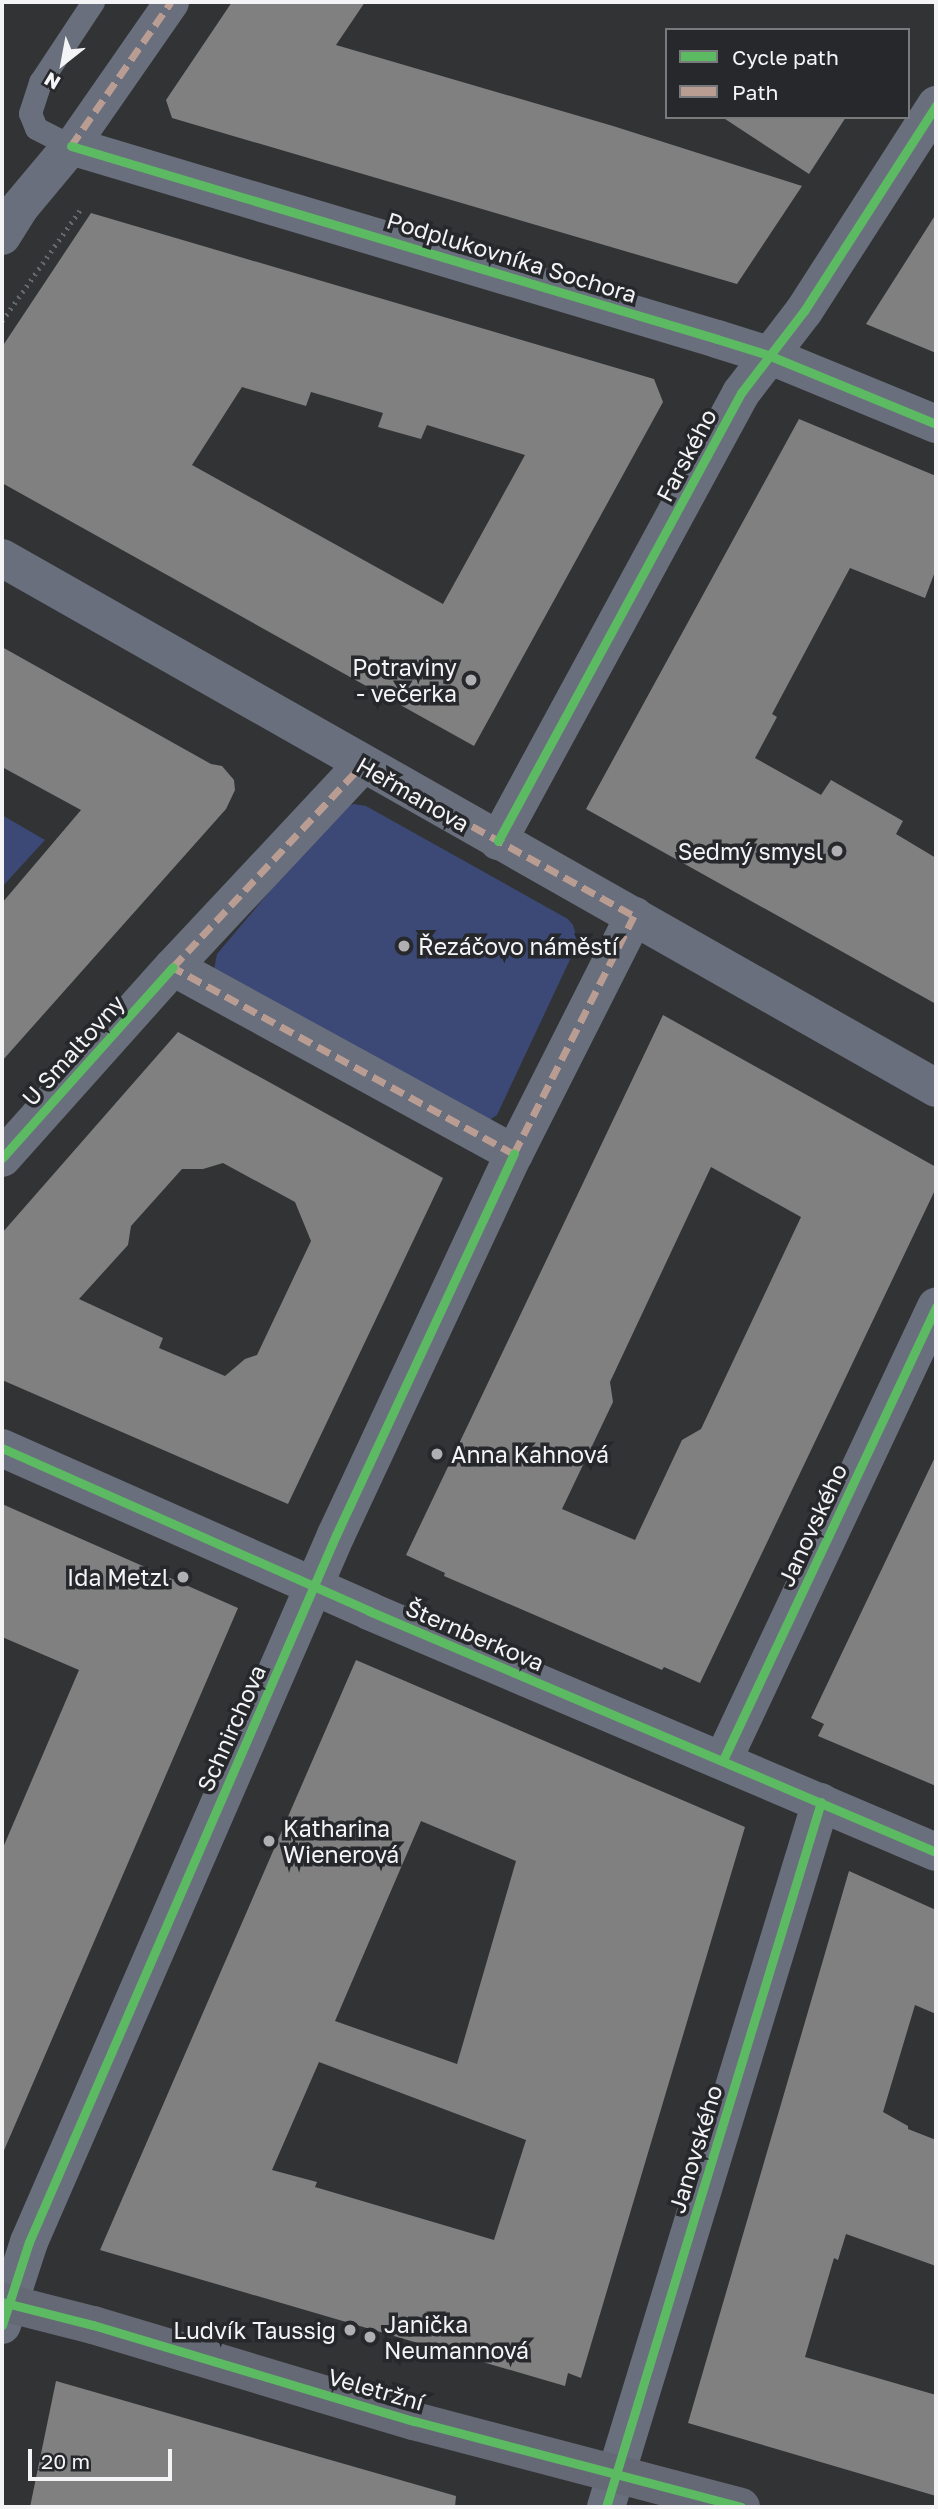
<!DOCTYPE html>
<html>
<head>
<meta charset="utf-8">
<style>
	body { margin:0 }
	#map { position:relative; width:938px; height:2509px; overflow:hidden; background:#323334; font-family:"Golos Text",sans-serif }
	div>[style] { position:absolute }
	.green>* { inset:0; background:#3c4976 }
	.building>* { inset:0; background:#808081 }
	.path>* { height:4.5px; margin-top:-2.25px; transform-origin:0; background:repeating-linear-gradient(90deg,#666970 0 2px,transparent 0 7px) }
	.service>* { height:23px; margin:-11.5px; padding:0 11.5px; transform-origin:11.5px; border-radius:11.5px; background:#6a6f7d }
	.pedestrian>* { height:35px; margin:-17.5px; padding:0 17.5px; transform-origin:17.5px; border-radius:17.5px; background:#6a6f7d }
	.minor>* { height:38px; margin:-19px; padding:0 19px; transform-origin:19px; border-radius:19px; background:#6a6f7d }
	.secondary>* { height:38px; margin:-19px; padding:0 19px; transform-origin:19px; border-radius:19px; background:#656975 }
	.quiet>* { height:7px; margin-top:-3.5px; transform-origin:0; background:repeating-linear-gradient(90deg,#b99d93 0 14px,transparent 0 21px) }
	.cycleway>* { height:9px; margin:-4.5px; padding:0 4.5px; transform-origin:4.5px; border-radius:4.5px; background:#5cba63 }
	.dots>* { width:19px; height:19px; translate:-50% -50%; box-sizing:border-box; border:4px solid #27282b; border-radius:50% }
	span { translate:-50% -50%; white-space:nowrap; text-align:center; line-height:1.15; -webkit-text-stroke:7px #27282b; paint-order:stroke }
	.street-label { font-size:23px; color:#f4f4f6 }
	.poi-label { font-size:23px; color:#f4f4f6 }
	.right { translate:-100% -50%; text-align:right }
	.left { translate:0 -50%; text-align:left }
	.frame { position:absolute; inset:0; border:4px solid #f4f4f6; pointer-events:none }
	.legend { position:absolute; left:665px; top:28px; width:245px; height:91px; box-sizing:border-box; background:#27282b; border:2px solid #797a7c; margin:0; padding:9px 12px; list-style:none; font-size:21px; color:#f4f4f6 }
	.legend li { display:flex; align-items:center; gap:14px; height:35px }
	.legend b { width:35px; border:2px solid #797a7c }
	.north { position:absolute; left:28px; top:28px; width:70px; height:70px; -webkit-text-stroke:5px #27282b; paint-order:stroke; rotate:211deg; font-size:19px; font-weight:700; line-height:28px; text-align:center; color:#f4f4f6 }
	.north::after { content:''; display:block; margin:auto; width:24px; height:32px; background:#f4f4f6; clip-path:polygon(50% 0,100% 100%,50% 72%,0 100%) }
	.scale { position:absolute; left:28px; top:2449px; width:144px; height:32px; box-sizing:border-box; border:4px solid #f4f4f6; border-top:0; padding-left:9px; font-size:21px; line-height:24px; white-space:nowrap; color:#f4f4f6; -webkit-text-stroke:5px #27282b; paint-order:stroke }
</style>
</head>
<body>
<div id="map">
	<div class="green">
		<i style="clip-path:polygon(354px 804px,366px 806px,568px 919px,573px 925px,576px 935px,574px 951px,497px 1115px,491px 1119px,485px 1121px,214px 969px,217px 954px,340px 808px)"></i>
		<i style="clip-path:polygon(2px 815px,45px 840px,2px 887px)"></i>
	</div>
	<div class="building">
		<i style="clip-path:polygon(232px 2px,365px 2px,336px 45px,613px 126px,802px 186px,737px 284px,172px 118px,166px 100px)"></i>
		<i style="clip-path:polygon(722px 117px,846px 117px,809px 174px)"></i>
		<i style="clip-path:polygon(evenodd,91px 213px,654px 379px,663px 402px,474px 746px,2px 483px,2px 347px,91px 213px,242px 387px,306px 406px,311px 392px,383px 413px,378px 427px,421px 439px,427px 425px,525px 455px,443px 604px,192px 465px,242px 387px)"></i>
		<i style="clip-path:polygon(936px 214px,936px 353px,866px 324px)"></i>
		<i style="clip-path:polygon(799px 419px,936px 476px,936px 569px,925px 598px,850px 568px,772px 714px,777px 717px,755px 758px,821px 795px,831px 780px,903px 821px,896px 834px,936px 858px,936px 1004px,586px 809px)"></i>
		<i style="clip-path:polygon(2px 647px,211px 764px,222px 766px,234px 780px,235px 790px,226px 809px,2px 1061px,2px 903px,81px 810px,2px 767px)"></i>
		<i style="clip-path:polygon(evenodd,663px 1015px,936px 1167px,936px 1188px,700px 1683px,664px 1667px,662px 1670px,444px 1576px,445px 1573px,406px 1555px,663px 1015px,711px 1167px,801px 1217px,701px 1429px,682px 1440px,635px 1540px,562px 1509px,613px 1402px,610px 1382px,711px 1167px)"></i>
		<i style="clip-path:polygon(evenodd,178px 1032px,443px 1178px,288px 1504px,2px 1380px,2px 1233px,178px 1032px,223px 1163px,295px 1202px,311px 1241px,257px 1355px,245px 1359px,225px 1376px,159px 1348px,163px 1338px,79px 1299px,128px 1245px,131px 1226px,182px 1169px,203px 1169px,223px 1163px)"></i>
		<i style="clip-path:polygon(936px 1455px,936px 1786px,818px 1736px,824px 1724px,811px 1718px)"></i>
		<i style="clip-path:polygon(2px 1504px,238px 1608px,2px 2155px,2px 1850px,79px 1670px,2px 1637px)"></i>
		<i style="clip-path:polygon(evenodd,356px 1660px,745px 1827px,581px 2378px,568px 2373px,565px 2386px,100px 2250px,356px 1660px,421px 1821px,516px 1861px,457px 2064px,335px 2021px,421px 1821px,356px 1660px,319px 2062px,526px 2140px,494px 2240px,315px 2187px,317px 2182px,272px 2170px,319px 2062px)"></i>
		<i style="clip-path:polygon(849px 1871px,936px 1910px,936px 2014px,915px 2005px,883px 2112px,908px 2126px,908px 2129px,936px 2140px,936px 2266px,846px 2234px,838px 2260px,834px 2258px,805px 2357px,936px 2395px,936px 2496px,688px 2423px)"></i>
		<i style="clip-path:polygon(56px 2381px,456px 2496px,455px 2507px,30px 2507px)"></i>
	</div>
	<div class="path">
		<i style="left:2px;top:321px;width:136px;rotate:-54.9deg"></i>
	</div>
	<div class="service">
		<i style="left:71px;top:146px;width:39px;rotate:-153deg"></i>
		<i style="left:36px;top:128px;width:16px;rotate:-112deg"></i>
		<i style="left:30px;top:113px;width:33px;rotate:-72deg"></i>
		<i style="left:40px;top:82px;width:96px;rotate:-56.5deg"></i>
	</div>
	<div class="pedestrian">
		<i style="left:71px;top:146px;width:175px;rotate:-55.2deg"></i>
	</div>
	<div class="minor">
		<i style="left:2px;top:236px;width:34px;rotate:-58deg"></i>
		<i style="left:20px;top:207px;width:80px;rotate:-50.1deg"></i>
		<i style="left:71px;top:146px;width:674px;rotate:16.63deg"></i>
		<i style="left:717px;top:339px;width:53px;rotate:17.4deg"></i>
		<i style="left:768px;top:355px;width:182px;rotate:22.3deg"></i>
		<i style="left:2px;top:558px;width:1074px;rotate:29.57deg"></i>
		<i style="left:498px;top:841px;width:510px;rotate:-61.52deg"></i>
		<i style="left:741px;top:393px;width:103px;rotate:-52.5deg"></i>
		<i style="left:804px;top:311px;width:245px;rotate:-57.3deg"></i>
		<i style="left:173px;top:967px;width:389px;rotate:28.7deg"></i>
		<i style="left:2px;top:1158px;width:256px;rotate:-48.2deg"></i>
		<i style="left:173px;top:967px;width:277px;rotate:-46.9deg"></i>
		<i style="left:2px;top:1448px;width:402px;rotate:23.9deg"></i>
		<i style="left:369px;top:1611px;width:616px;rotate:23.03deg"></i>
		<i style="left:723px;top:1760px;width:501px;rotate:-64.82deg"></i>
		<i style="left:2px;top:2325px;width:87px;rotate:-72deg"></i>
		<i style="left:29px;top:2242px;width:771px;rotate:-66.53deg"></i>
		<i style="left:336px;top:1535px;width:421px;rotate:-65deg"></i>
		<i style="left:514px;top:1154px;width:267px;rotate:-63.2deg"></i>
		<i style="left:606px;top:2507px;width:737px;rotate:-73.04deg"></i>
	</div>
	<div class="secondary">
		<i style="left:2px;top:2302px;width:94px;rotate:14.2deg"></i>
		<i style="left:93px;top:2325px;width:335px;rotate:16.7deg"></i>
		<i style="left:414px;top:2421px;width:338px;rotate:14.7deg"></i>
	</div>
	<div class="quiet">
		<i style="left:71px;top:146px;width:175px;rotate:-55.2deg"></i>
		<i style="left:362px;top:765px;width:311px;rotate:29deg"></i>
		<i style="left:634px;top:916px;width:267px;rotate:116.8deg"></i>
		<i style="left:514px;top:1154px;width:389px;rotate:-151.3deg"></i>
		<i style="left:173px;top:967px;width:277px;rotate:-46.9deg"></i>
	</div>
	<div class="cycleway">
		<i style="left:71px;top:146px;width:674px;rotate:16.63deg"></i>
		<i style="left:717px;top:339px;width:53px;rotate:17.4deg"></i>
		<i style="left:768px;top:355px;width:182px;rotate:22.3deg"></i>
		<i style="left:498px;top:841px;width:510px;rotate:-61.52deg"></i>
		<i style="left:741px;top:393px;width:103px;rotate:-52.5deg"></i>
		<i style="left:804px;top:311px;width:245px;rotate:-57.3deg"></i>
		<i style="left:2px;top:1158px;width:256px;rotate:-48.2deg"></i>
		<i style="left:2px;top:1448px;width:402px;rotate:23.9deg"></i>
		<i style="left:369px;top:1611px;width:616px;rotate:23.03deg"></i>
		<i style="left:723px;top:1760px;width:501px;rotate:-64.82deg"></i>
		<i style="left:2px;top:2302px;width:94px;rotate:14.2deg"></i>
		<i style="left:93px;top:2325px;width:335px;rotate:16.7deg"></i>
		<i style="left:414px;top:2421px;width:338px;rotate:14.7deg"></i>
		<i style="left:2px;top:2325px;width:87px;rotate:-72deg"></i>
		<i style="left:29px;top:2242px;width:771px;rotate:-66.53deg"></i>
		<i style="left:336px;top:1535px;width:421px;rotate:-65deg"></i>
		<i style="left:606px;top:2507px;width:737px;rotate:-73.04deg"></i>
	</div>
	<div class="dots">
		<i style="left:471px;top:680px;background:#b0b0b2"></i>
		<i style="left:837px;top:851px;background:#b0b0b2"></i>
		<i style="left:404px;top:946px;background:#b0b0b2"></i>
		<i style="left:437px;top:1454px;background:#b0b0b2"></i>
		<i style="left:183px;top:1577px;background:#b0b0b2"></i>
		<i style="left:269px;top:1841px;background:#b0b0b2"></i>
		<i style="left:350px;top:2330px;background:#b0b0b2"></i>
		<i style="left:370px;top:2337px;background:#b0b0b2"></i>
	</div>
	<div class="street-label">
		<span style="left:512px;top:257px;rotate:17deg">Podplukovníka Sochora</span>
		<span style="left:686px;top:455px;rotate:-62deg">Farského</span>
		<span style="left:413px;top:794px;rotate:30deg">Heřmanova</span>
		<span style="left:73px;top:1050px;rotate:-48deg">U Smaltovny</span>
		<span style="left:812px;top:1525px;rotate:-65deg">Janovského</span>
		<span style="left:475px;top:1635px;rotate:23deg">Šternberkova</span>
		<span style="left:231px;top:1728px;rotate:-66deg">Schnirchova</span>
		<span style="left:695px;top:2149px;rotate:-73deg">Janovského</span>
		<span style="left:376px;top:2389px;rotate:16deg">Veletržní</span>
	</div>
	<div class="poi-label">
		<span class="right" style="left:457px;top:680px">Potraviny<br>- večerka</span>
		<span class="right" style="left:823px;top:851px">Sedmý smysl</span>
		<span class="left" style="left:418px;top:946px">Řezáčovo náměstí</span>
		<span class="left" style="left:451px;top:1454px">Anna Kahnová</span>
		<span class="right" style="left:169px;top:1577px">Ida Metzl</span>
		<span class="left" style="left:283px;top:1841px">Katharina<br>Wienerová</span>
		<span class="left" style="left:384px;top:2337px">Janička<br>Neumannová</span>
		<span class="right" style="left:336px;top:2330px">Ludvík Taussig</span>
	</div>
	<div class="frame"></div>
	<ul class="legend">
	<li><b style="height:9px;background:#5cba63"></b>Cycle path</li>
	<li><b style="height:9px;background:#b99d93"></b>Path</li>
	</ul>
	<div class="north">N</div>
	<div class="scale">20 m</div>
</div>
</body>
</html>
